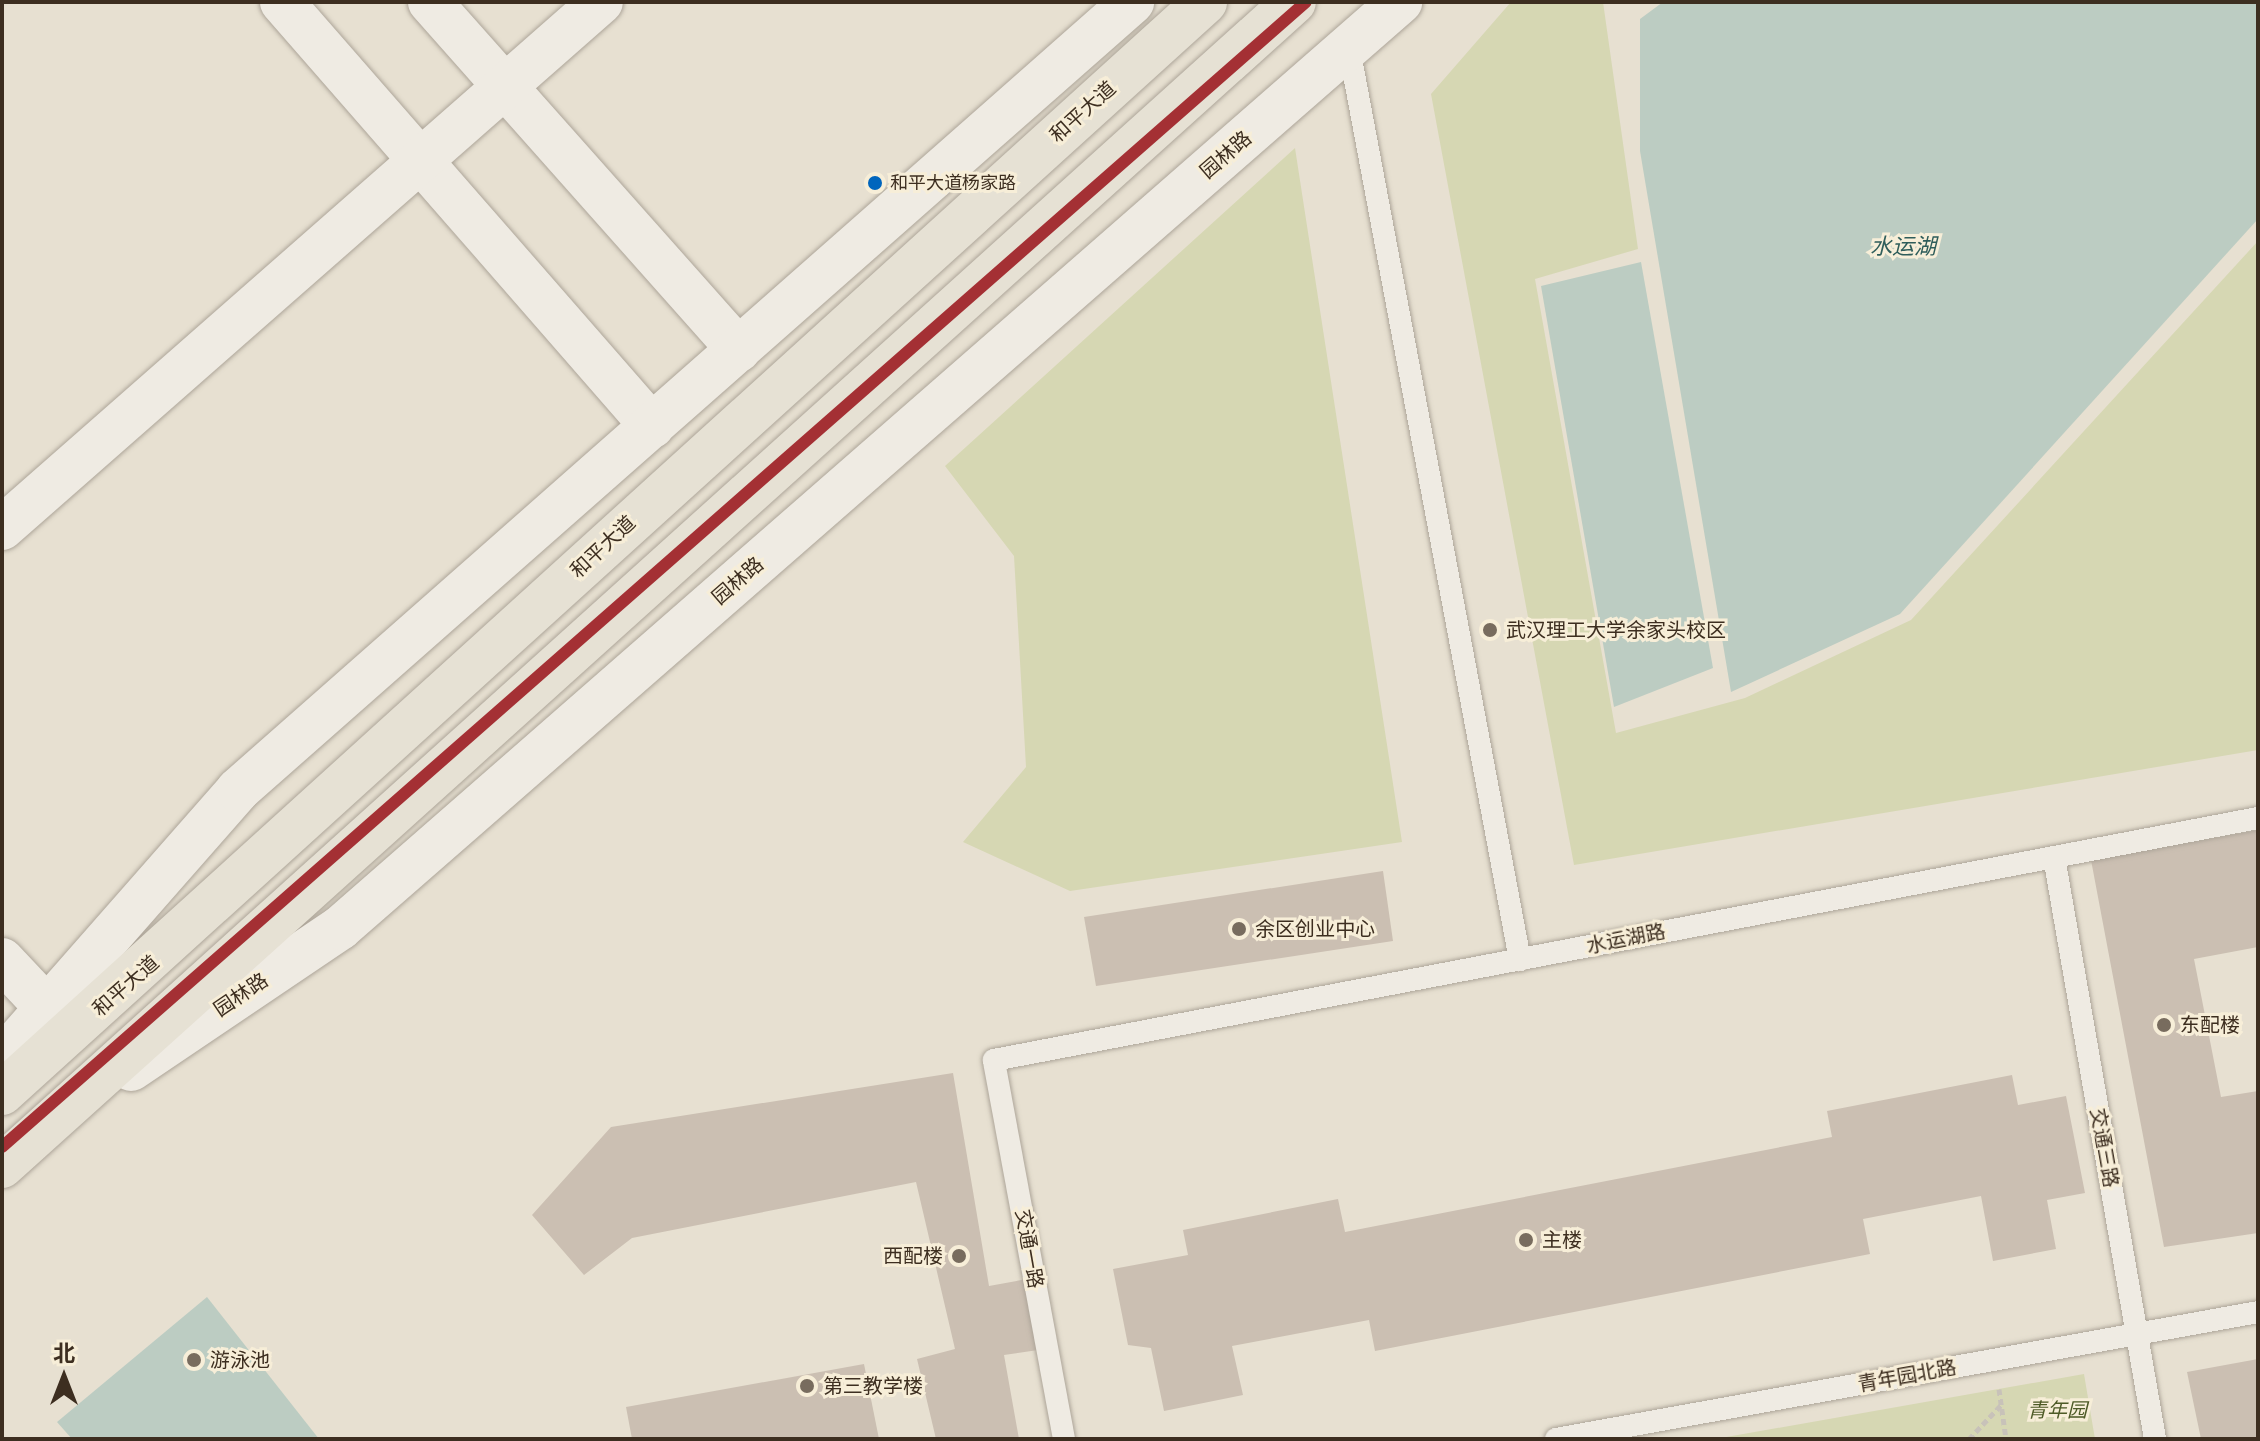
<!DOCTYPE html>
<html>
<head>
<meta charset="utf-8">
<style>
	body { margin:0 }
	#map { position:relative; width:2260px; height:1441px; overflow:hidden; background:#e7e0d1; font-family:"Source Serif 4","Noto Sans SC",serif }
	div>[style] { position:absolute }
	.green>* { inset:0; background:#d6d7b3 }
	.water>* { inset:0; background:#bcccc2 }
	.building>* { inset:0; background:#cbbfb2 }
	.path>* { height:5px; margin-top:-2.5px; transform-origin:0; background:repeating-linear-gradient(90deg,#c8c2b9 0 6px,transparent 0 10px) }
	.roads { filter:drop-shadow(0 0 2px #ada599) drop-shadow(0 0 2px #ada599) }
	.service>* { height:22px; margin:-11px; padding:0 11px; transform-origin:11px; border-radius:11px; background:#efebe3 }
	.minor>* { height:44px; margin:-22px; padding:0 22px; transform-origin:22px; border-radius:22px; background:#efebe3 }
	.secondary>* { height:44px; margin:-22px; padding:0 22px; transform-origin:22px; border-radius:22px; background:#efebe3 }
	.primary>* { height:44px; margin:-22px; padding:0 22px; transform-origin:22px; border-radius:22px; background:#e6e1d4 }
	.metro-1>* { height:12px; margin:-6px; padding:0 6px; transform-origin:6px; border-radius:6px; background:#a43034 }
	.dots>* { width:22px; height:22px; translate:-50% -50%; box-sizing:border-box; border:4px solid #f7eed8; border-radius:50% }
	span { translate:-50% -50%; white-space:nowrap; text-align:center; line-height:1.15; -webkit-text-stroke:6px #f7eed8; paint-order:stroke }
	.bus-label { font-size:18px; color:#3d2e20 }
	.left { translate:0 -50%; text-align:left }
	.street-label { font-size:20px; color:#3d2e20 }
	.poi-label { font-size:20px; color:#3d2e20 }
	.right { translate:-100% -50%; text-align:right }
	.park-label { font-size:20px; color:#4d5a26; font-style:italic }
	.water-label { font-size:22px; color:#2f5d5a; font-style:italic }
	.frame { position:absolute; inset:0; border:4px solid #3d2e20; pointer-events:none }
	.north { position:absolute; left:24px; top:1337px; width:80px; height:80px; -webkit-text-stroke:6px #f7eed8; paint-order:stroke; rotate:0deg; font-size:22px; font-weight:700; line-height:32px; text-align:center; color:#3d2e20 }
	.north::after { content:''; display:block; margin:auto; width:28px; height:36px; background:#3d2e20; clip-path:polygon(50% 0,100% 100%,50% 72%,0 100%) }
</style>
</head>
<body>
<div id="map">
	<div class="green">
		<i style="clip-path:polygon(1511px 2px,1603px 2px,1638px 249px,1535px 279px,1616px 733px,1745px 698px,1911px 620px,2258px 241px,2258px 750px,1574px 865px,1431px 94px)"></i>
		<i style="clip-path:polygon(1295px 148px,1402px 842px,1070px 891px,963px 842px,1026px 767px,1014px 556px,945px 466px)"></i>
		<i style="clip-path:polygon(2084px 1374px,2095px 1439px,1715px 1439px)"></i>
	</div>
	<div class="water">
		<i style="clip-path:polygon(1663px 2px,2258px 2px,2258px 219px,1900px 614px,1731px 692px,1640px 151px,1640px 19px)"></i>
		<i style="clip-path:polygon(1641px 262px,1713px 668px,1614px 707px,1541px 286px)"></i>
		<i style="clip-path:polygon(207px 1297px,319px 1439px,72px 1439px,57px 1422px)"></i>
	</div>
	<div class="building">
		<i style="clip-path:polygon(2258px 830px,2258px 947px,2194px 959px,2221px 1097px,2258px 1091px,2258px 1233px,2164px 1247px,2091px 860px)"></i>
		<i style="clip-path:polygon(1383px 871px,1393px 941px,1096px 986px,1084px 917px)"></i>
		<i style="clip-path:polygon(953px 1073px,989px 1286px,1027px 1279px,1038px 1350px,1004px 1355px,1019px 1439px,936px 1439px,917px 1359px,955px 1349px,916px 1182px,632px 1238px,584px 1275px,532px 1215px,611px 1127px)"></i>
		<i style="clip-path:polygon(2012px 1075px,2018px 1105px,2066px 1096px,2085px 1193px,2047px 1200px,2056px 1249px,1993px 1261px,1981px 1196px,1863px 1219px,1870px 1254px,1375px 1351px,1369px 1320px,1232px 1346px,1243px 1395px,1164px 1411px,1151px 1348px,1128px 1345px,1113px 1269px,1188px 1255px,1183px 1230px,1338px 1199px,1345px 1232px,1832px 1137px,1827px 1111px)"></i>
		<i style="clip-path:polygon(2258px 1359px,2258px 1439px,2201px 1439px,2187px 1372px)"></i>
		<i style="clip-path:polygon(864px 1364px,879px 1439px,632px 1439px,626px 1407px)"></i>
	</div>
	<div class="path">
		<i style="left:1999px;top:1389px;width:50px;rotate:82deg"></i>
		<i style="left:1969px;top:1439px;width:47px;rotate:-46.7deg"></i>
	</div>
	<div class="roads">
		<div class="service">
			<i style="left:1349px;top:48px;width:928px;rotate:79.38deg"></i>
			<i style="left:2054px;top:857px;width:591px;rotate:80.15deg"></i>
			<i style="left:1064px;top:1439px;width:385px;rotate:-100.5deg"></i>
			<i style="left:994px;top:1060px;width:1287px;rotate:-10.84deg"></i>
			<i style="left:1556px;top:1439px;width:713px;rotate:-10.25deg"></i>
		</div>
		<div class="minor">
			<i style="left:282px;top:2px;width:563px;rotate:48.89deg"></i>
			<i style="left:430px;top:2px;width:465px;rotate:48.4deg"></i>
			<i style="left:2px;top:528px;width:797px;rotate:-41.29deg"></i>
			<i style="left:2px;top:960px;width:66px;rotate:46.8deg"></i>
		</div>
		<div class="secondary">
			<i style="left:2px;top:1059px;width:358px;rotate:-48.7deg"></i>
			<i style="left:238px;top:790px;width:1192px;rotate:-41.39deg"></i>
			<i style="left:131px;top:1069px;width:252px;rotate:-34deg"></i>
			<i style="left:340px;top:928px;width:1408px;rotate:-41.14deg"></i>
		</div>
		<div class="primary">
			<i style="left:2px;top:1093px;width:1624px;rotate:-42.2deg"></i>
			<i style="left:2px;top:1166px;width:1739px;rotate:-42.02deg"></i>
		</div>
	</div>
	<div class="metro-1">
		<i style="left:2px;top:1147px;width:1735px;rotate:-41.29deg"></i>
	</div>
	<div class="dots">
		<i style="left:875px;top:183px;background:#0065bd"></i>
		<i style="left:1490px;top:630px;background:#786c5e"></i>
		<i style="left:1239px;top:929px;background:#786c5e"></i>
		<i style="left:2164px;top:1025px;background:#786c5e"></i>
		<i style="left:1526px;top:1240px;background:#786c5e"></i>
		<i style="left:959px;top:1256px;background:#786c5e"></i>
		<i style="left:194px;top:1360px;background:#786c5e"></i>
		<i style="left:807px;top:1386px;background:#786c5e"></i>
	</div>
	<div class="bus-label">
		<span class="left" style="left:890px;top:183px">和平大道杨家路</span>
	</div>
	<div class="street-label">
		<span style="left:1083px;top:112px;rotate:-42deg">和平大道</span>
		<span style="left:1226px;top:155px;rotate:-41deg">园林路</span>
		<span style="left:603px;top:547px;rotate:-43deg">和平大道</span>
		<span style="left:738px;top:581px;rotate:-41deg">园林路</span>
		<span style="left:1626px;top:939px;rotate:-11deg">水运湖路</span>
		<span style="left:126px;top:986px;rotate:-41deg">和平大道</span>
		<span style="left:241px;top:995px;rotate:-34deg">园林路</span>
		<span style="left:2104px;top:1148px;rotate:80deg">交通三路</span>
		<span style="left:1029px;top:1249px;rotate:80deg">交通一路</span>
		<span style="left:1907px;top:1376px;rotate:-10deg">青年园北路</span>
	</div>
	<div class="poi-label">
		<span class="left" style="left:1506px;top:630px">武汉理工大学余家头校区</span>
		<span class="left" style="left:1255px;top:929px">余区创业中心</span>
		<span class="left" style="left:2180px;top:1025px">东配楼</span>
		<span class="left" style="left:1542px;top:1240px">主楼</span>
		<span class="right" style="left:943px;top:1256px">西配楼</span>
		<span class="left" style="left:210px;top:1360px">游泳池</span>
		<span class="left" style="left:823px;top:1386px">第三教学楼</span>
	</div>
	<div class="park-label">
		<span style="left:2057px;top:1410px">青年园</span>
	</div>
	<div class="water-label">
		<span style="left:1903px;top:247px">水运湖</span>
	</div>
	<div class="frame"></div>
	<div class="north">北</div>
</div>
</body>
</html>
